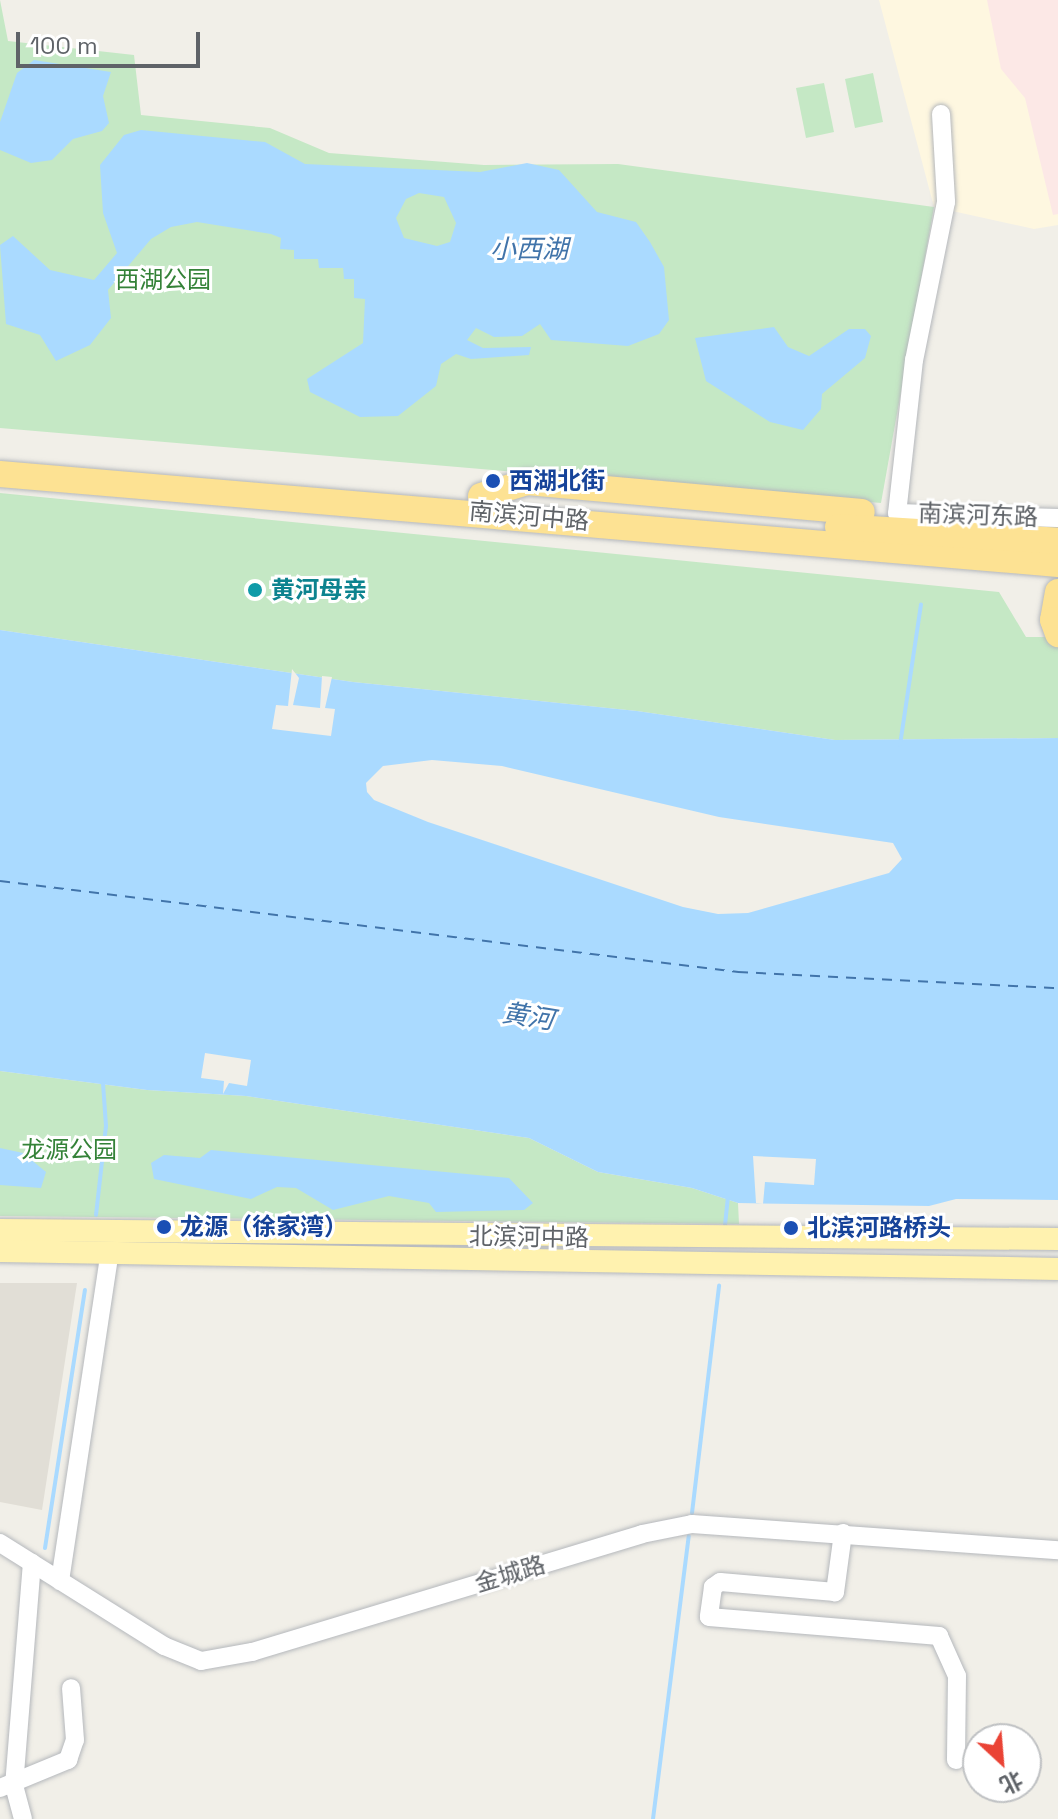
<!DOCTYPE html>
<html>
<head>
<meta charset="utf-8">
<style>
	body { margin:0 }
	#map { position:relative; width:1058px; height:1819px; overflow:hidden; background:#f1efe8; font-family:"Space Grotesk","Noto Sans SC",sans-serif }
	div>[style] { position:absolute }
	.commercial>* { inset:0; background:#fef7e0 }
	.education>* { inset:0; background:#e1ded6 }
	.medical>* { inset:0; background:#fce8e6 }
	.green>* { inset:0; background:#c5e8c5 }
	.water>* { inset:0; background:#aadaff }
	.pier>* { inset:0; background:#f1efe8 }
	.stream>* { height:4px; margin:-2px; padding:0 2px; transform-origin:2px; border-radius:2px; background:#aadaff }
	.ferry>* { height:2px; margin-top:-1px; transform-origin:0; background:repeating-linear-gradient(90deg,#4174aa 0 10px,transparent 0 18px) }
	.roads { filter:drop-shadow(0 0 2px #b5b8bc) drop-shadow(0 0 2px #b5b8bc) }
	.minor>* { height:18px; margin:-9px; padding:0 9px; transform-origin:9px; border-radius:9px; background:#fff }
	.major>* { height:22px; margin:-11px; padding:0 11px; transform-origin:11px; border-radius:11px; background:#fff2af }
	.highway>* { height:26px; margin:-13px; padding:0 13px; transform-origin:13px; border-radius:13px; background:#fde293 }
	.dots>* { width:22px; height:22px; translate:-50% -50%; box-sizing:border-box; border:4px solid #fff; border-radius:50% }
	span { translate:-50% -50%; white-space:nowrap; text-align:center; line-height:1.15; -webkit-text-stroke:6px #fff; paint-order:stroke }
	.park-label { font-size:24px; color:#348238 }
	.transit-label { font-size:24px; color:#164399; font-weight:700 }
	.left { translate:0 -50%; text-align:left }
	.street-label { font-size:24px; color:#5f6368 }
	.culture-label { font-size:24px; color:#0d838f; font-weight:700 }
	.water-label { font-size:26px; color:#4174aa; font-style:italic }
	.north { position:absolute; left:962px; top:1723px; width:80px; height:80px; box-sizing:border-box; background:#fff; border:2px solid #bfc1c3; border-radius:50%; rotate:154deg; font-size:22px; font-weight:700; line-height:32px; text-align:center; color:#5f6368 }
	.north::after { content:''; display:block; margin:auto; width:28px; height:36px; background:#ea4335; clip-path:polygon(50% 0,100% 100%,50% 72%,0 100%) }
	.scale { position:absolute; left:16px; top:32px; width:184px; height:36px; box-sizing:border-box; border:4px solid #5f6368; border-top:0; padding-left:10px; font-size:24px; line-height:28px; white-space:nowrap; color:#5f6368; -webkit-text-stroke:6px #fff; paint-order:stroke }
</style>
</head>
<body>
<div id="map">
	<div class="commercial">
		<i style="clip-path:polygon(879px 0,1058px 0,1058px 225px,1034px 229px,934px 207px)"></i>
	</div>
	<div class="education">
		<i style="clip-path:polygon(0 1283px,77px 1283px,42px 1510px,0 1502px)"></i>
	</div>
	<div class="medical">
		<i style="clip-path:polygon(987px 0,1058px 0,1058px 214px,1053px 215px,1025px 98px,1001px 69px)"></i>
	</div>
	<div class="green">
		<i style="clip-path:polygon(0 0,8px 41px,134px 55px,141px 115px,270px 128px,329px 153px,484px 165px,618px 164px,934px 207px,881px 503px,0 428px)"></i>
		<i style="clip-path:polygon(873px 73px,883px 122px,855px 128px,845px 79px)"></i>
		<i style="clip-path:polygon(824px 83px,834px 132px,806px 138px,796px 88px)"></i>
		<i style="clip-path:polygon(0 493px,999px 592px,1026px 637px,1058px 637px,1058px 738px,835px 740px,637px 711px,353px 682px,0 630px)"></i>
		<i style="clip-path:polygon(0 1071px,147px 1090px,246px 1096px,529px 1138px,598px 1172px,692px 1188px,738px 1203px,739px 1224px,0 1216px)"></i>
	</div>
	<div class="water">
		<i style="clip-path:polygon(34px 60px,111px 72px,103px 96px,109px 123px,102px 131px,73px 139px,52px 160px,31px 163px,0 150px,0 122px,17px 73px)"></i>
		<i style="clip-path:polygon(evenodd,141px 130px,265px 142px,305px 164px,480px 172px,527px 163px,559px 170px,597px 212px,636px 222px,650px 242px,664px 267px,669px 320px,659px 334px,628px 346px,551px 340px,540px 324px,522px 336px,494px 337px,476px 328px,467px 340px,483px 348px,531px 347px,529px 355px,471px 359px,456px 354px,441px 364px,436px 386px,398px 416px,360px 417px,310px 392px,307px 379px,363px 343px,365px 299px,354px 298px,354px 279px,344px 279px,343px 268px,319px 268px,318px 259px,294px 259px,294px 250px,280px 249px,281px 238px,271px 234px,197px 222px,171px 227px,151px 239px,108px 290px,111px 318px,90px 345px,56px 361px,40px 335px,6px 324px,0 245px,13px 236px,50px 270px,94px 280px,117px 253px,103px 213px,100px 165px,124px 135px,141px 130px,419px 193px,444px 197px,456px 223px,450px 242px,437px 246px,404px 238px,396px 218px,406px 199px,419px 193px)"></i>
		<i style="clip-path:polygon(774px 327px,788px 347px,809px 356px,849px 329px,865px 329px,871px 336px,865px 358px,822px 394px,821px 409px,803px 430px,770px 422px,706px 381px,695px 338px)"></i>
		<i style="clip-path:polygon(evenodd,0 630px,353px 682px,637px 711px,835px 740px,1058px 738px,1058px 1200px,956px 1199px,929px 1206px,738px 1203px,692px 1188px,598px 1172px,529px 1138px,246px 1096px,147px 1090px,0 1071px,0 630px,432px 760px,502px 766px,719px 817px,893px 843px,902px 859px,889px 873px,748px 913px,718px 914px,683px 907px,428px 822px,374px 800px,367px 792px,366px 783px,383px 766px,432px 760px)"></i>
		<i style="clip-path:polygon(0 1148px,23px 1153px,46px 1172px,41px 1188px,0 1185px)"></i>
		<i style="clip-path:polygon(211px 1150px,509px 1178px,533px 1203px,524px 1210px,436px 1212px,429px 1203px,389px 1196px,333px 1210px,296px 1188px,277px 1187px,251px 1199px,154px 1179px,151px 1163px,164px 1155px,200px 1158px)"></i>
	</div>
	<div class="pier">
		<i style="clip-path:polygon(292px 669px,299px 678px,293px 705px,320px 708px,322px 676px,332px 677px,325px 708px,335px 709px,331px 736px,272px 729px,276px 705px,288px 706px)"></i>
		<i style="clip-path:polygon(205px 1053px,251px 1060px,247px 1086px,229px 1083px,223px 1094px,224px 1081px,201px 1078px)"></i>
		<i style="clip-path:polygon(753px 1156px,816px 1159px,814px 1185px,765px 1182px,763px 1204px,756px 1203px)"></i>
	</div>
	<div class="stream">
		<i style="left:900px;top:745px;width:142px;rotate:-81.5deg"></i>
		<i style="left:96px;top:1215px;width:90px;rotate:-83.6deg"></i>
		<i style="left:106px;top:1126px;width:43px;rotate:-94deg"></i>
		<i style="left:725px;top:1225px;width:30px;rotate:-84deg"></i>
		<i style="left:692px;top:1513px;width:229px;rotate:-83.2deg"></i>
		<i style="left:45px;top:1548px;width:261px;rotate:-81.2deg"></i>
		<i style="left:653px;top:1819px;width:285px;rotate:-82.8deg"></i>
	</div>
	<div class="ferry">
		<i style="left:0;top:881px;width:744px;rotate:7.03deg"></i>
		<i style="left:738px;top:972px;width:320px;rotate:2.9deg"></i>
	</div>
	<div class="roads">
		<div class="minor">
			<i style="left:941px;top:114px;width:88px;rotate:86.7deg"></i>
			<i style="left:946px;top:202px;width:161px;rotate:101.4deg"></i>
			<i style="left:914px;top:360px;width:154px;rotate:96.3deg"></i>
			<i style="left:897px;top:513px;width:161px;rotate:1.8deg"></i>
			<i style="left:843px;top:1533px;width:60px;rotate:97.7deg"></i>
			<i style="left:835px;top:1592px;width:115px;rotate:-175deg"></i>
			<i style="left:720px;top:1582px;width:9px;rotate:144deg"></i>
			<i style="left:713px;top:1587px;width:30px;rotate:98deg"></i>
			<i style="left:709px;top:1617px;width:231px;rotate:4.7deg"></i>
			<i style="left:939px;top:1636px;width:44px;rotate:65.8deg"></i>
			<i style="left:957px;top:1676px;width:84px;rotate:90.7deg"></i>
			<i style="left:0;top:1543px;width:194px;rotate:32.1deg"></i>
			<i style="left:164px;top:1646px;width:40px;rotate:22deg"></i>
			<i style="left:201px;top:1661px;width:52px;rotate:-10deg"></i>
			<i style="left:252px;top:1652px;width:407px;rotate:-16.8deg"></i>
			<i style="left:642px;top:1534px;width:51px;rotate:-11.3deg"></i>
			<i style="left:692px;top:1524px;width:367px;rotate:4.1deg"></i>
			<i style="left:60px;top:1581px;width:333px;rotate:-81.4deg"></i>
			<i style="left:0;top:1788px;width:74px;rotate:-22.4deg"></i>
			<i style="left:68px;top:1760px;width:21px;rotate:-71deg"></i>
			<i style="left:75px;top:1740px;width:52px;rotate:-94.4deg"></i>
			<i style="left:23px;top:1819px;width:34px;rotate:-105deg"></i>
			<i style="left:14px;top:1786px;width:224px;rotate:-85.4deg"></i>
		</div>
		<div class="major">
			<i style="left:0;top:1230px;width:1058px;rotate:0.49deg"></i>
			<i style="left:0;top:1251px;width:1058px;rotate:0.97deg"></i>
		</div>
		<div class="highway">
			<i style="left:0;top:474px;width:1062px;rotate:4.86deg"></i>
			<i style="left:481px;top:496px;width:48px;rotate:-16.9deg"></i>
			<i style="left:527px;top:482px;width:336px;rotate:5.1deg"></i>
			<i style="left:838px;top:527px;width:220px;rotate:3.6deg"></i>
			<i style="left:1058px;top:592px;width:28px;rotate:100deg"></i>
			<i style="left:1053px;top:620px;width:15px;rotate:70deg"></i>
		</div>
	</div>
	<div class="dots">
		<i style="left:493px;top:481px;background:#1a4fb4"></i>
		<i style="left:255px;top:590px;background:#0f9aa8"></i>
		<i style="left:164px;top:1227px;background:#1a4fb4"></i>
		<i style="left:791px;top:1228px;background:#1a4fb4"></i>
	</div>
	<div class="park-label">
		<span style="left:163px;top:280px">西湖公园</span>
		<span style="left:69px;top:1150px">龙源公园</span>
	</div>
	<div class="transit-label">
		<span class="left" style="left:509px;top:481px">西湖北街</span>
		<span class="left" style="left:180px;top:1227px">龙源（徐家湾）</span>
		<span class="left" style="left:807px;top:1228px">北滨河路桥头</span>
	</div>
	<div class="street-label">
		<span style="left:978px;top:515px;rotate:2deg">南滨河东路</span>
		<span style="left:529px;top:516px;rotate:5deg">南滨河中路</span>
		<span style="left:529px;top:1237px;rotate:1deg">北滨河中路</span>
		<span style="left:510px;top:1574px;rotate:-17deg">金城路</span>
	</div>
	<div class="culture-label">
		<span class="left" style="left:271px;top:590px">黄河母亲</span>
	</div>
	<div class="water-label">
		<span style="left:529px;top:250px">小西湖</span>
		<span style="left:528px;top:1017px;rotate:9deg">黄河</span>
	</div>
	<div class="north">北</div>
	<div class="scale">100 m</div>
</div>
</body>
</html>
